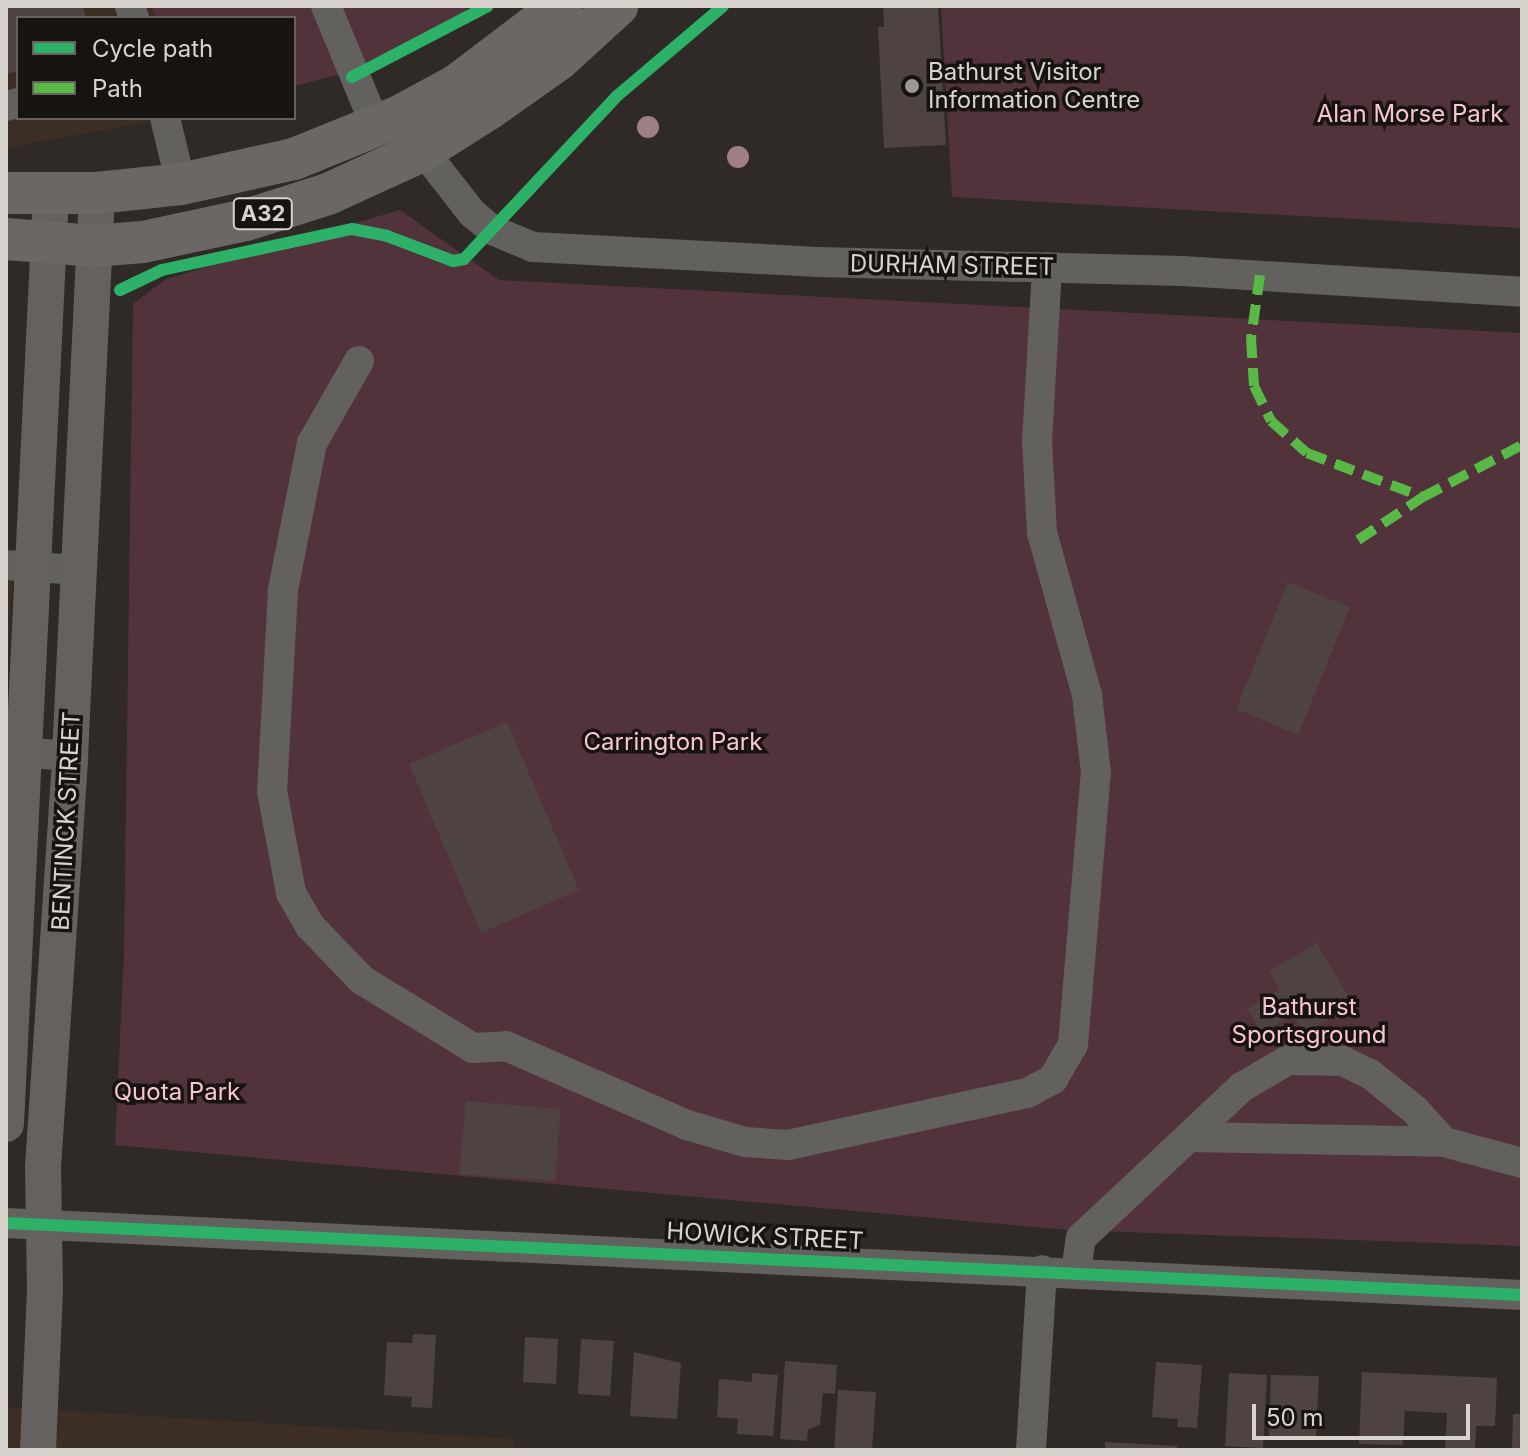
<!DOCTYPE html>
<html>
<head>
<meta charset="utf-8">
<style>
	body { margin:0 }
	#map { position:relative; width:1528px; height:1456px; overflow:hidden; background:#2f2a26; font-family:Inter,sans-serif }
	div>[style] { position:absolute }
	.built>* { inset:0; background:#3d2e25 }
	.green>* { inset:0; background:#52333c }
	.building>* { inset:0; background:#4e4340 }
	.minor>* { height:30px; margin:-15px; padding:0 15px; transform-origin:15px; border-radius:15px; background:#63615e }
	.major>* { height:36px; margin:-18px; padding:0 18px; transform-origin:18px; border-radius:18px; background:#65615e }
	.highway>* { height:42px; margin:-21px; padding:0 21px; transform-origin:21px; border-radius:21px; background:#6a6764 }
	.quiet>* { height:10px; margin-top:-5px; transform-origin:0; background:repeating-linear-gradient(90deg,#58b947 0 20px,transparent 0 30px) }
	.cycleway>* { height:12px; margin:-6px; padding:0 6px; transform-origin:6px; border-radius:6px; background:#2db169 }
	.trees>* { width:22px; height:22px; margin:-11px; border-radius:50%; background:#9e7f86 }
	.dots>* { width:22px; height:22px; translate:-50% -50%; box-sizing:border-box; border:4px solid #171310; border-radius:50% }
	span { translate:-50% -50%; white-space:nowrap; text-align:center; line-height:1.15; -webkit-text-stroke:7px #171310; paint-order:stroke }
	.shield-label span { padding:2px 6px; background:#171310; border:2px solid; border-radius:6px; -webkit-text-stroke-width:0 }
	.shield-label { font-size:22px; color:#d9d3ce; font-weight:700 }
	.poi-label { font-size:24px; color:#d9d3ce }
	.left { translate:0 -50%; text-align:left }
	.park-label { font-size:24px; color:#f9c5d4 }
	.street-label { font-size:24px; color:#d9d3ce }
	.frame { position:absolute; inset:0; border:8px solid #d9d3ce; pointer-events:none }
	.legend { position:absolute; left:16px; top:16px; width:280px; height:104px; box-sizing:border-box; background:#171310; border:2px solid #65605c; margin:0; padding:10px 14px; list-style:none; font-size:24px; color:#d9d3ce }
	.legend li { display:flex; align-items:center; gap:16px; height:40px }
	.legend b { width:40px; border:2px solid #65605c }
	.scale { position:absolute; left:1252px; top:1404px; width:218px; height:36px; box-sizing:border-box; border:4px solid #d9d3ce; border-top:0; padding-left:10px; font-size:24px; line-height:28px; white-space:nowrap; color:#d9d3ce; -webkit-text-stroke:6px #171310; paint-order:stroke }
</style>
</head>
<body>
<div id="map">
	<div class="built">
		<i style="clip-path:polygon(6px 6px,151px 6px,155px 18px,18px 18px,18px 118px,168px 118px,6px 148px)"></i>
		<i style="clip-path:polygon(6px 550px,14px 551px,6px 706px)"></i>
		<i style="clip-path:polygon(6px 1407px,514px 1439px,514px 1450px,6px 1450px)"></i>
	</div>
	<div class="green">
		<i style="clip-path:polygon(151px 6px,470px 6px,451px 25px,341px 74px,294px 86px,294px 18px,155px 18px)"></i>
		<i style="clip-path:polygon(941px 6px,1522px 6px,1522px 228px,952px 197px)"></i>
		<i style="clip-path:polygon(400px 210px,499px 280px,1522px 333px,1522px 1246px,1068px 1230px,115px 1145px,124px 952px,133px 304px,166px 279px)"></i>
	</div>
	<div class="building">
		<i style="clip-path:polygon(6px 6px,83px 6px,86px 18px,18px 18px,18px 71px,6px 74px)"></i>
		<i style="clip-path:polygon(883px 6px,938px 6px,946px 145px,884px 148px,878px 27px,884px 27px)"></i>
		<i style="clip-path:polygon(1288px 582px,1350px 607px,1298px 735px,1236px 709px)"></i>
		<i style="clip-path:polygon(507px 722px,579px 890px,481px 933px,409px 764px)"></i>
		<i style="clip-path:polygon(1317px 943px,1353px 1004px,1305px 1033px,1293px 1014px,1262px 1033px,1247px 1009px,1280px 990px,1269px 971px)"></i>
		<i style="clip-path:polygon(466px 1101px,561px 1109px,555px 1181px,459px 1174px)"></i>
		<i style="clip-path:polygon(413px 1334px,436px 1335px,432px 1408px,411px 1407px,412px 1397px,384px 1395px,387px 1342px,412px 1343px)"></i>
		<i style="clip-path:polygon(525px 1337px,558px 1339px,556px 1384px,523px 1382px)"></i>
		<i style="clip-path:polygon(581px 1339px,614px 1341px,610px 1396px,578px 1394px)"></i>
		<i style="clip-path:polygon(634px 1352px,681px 1363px,677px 1419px,630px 1416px)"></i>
		<i style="clip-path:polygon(785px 1361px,837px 1365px,835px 1394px,823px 1393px,820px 1425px,808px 1430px,807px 1441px,780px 1439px)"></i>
		<i style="clip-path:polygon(1156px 1362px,1202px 1365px,1197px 1428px,1177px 1427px,1178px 1419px,1152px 1417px)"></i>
		<i style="clip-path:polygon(1362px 1372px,1497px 1378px,1495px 1426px,1476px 1426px,1475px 1450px,1445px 1449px,1447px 1413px,1405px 1411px,1403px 1445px,1359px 1444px)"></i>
		<i style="clip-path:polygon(752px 1373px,778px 1375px,773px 1436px,737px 1434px,738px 1419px,717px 1417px,719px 1379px,752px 1382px)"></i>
		<i style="clip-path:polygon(1229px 1373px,1267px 1375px,1263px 1448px,1225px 1446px)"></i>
		<i style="clip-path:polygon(1271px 1375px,1319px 1376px,1316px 1438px,1269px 1436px)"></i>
		<i style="clip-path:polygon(838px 1390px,876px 1392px,872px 1450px,834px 1450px)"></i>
		<i style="clip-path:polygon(1513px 1414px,1522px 1414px,1522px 1450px,1512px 1450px)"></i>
		<i style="clip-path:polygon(1105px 1442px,1177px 1446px,1177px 1450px,1105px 1450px)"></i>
	</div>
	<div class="minor">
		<i style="left:130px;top:6px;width:13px;rotate:72deg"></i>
		<i style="left:326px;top:6px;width:131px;rotate:67.5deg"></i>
		<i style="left:6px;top:106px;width:12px;rotate:-14deg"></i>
		<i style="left:165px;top:118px;width:68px;rotate:76.4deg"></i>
		<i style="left:411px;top:135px;width:99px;rotate:52deg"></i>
		<i style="left:472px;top:213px;width:26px;rotate:40deg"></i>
		<i style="left:492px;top:230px;width:44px;rotate:22.5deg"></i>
		<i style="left:533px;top:247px;width:285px;rotate:3deg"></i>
		<i style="left:818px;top:262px;width:364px;rotate:1.4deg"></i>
		<i style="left:1182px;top:271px;width:341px;rotate:3.5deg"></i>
		<i style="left:359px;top:361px;width:95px;rotate:119.8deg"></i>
		<i style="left:312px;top:443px;width:150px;rotate:101.2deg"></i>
		<i style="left:283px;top:590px;width:201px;rotate:93.1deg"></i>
		<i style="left:272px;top:791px;width:104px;rotate:79.4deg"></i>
		<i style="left:291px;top:893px;width:38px;rotate:60deg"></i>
		<i style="left:310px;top:926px;width:75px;rotate:46.1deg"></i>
		<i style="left:362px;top:980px;width:130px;rotate:31.5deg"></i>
		<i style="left:473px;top:1048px;width:33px;rotate:-3deg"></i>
		<i style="left:506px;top:1046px;width:197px;rotate:23.6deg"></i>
		<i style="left:687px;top:1125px;width:60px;rotate:16.3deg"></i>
		<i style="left:745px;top:1142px;width:43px;rotate:4deg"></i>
		<i style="left:788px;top:1145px;width:245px;rotate:-12.3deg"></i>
		<i style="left:1027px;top:1093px;width:30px;rotate:-28deg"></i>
		<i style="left:1053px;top:1079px;width:39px;rotate:-60deg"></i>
		<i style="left:1073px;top:1045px;width:273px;rotate:-85.2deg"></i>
		<i style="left:1096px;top:773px;width:79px;rotate:-96.6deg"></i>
		<i style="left:1087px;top:695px;width:168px;rotate:-105.5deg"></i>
		<i style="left:1042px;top:533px;width:91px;rotate:-93.1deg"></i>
		<i style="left:1037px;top:442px;width:175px;rotate:-86.7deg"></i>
		<i style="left:6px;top:565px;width:73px;rotate:3.9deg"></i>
		<i style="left:6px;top:751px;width:64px;rotate:4.5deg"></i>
		<i style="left:1192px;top:1137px;width:252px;rotate:1.1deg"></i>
		<i style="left:1444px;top:1142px;width:81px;rotate:15.1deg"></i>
		<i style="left:6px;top:1223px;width:1518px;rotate:2.72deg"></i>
		<i style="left:1076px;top:1272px;width:34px;rotate:-82deg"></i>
		<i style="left:1081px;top:1238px;width:221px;rotate:-43.2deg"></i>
		<i style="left:1242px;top:1087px;width:53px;rotate:-30.4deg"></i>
		<i style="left:1288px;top:1060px;width:55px;rotate:1deg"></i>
		<i style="left:1343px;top:1061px;width:30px;rotate:26deg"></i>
		<i style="left:1370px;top:1074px;width:58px;rotate:38.7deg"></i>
		<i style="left:1415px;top:1110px;width:43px;rotate:47.8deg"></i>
		<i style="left:1031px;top:1450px;width:180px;rotate:-86.5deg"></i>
	</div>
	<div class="major">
		<i style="left:6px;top:1124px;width:932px;rotate:-87.23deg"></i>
		<i style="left:38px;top:1450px;width:159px;rotate:-87.5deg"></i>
		<i style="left:45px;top:1291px;width:124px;rotate:-90.9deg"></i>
		<i style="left:43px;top:1167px;width:412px;rotate:-86.2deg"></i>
		<i style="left:70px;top:756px;width:564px;rotate:-87.25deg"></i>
	</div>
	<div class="highway">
		<i style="left:6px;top:193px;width:91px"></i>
		<i style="left:97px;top:193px;width:84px;rotate:-6.1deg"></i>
		<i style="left:181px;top:184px;width:116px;rotate:-12.5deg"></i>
		<i style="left:294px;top:159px;width:114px;rotate:-22.1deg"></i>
		<i style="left:400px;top:116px;width:65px;rotate:-28.5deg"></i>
		<i style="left:457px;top:85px;width:131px;rotate:-37.2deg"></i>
		<i style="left:6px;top:239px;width:88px;rotate:4.5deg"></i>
		<i style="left:94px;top:246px;width:49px;rotate:-4.7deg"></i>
		<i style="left:143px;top:242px;width:105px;rotate:-12.1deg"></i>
		<i style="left:246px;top:220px;width:86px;rotate:-17.6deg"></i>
		<i style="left:328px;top:194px;width:103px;rotate:-24.6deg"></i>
		<i style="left:422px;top:151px;width:80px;rotate:-32.3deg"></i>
		<i style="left:490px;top:108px;width:85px;rotate:-35.4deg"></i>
		<i style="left:559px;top:59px;width:79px;rotate:-42.4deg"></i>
	</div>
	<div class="quiet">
		<i style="left:1260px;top:275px;width:64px;rotate:98.1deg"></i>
		<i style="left:1251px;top:338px;width:48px;rotate:86.4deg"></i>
		<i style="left:1254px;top:386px;width:39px;rotate:64deg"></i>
		<i style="left:1271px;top:421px;width:48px;rotate:41.6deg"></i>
		<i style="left:1307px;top:453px;width:124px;rotate:20.8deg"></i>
		<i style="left:1358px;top:540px;width:78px;rotate:-33.5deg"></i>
		<i style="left:1423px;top:497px;width:112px;rotate:-27.7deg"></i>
	</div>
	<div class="cycleway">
		<i style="left:352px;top:77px;width:153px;rotate:-27.6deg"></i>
		<i style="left:120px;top:290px;width:47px;rotate:-25.5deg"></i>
		<i style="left:162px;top:270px;width:194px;rotate:-12.2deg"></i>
		<i style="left:352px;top:229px;width:36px;rotate:11deg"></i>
		<i style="left:387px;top:236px;width:71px;rotate:20.7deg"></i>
		<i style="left:453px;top:261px;width:11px;rotate:-10deg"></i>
		<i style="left:464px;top:259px;width:224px;rotate:-46.8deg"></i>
		<i style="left:617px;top:96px;width:139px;rotate:-40.3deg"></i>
		<i style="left:6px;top:1223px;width:1518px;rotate:2.72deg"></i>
	</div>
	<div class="trees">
		<i style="left:648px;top:127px"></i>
		<i style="left:738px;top:157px"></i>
	</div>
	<div class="dots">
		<i style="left:912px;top:86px;background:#9e9893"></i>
	</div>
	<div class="shield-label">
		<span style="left:263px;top:214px">A32</span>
	</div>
	<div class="poi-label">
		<span class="left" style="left:928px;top:86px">Bathurst Visitor<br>Information Centre</span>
	</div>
	<div class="park-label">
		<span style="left:1410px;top:114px">Alan Morse Park</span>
		<span style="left:673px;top:742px">Carrington Park</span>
		<span style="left:1309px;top:1021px">Bathurst<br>Sportsground</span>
		<span style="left:177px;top:1092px">Quota Park</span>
	</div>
	<div class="street-label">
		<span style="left:952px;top:265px;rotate:1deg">DURHAM STREET</span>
		<span style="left:66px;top:821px;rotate:-87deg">BENTINCK STREET</span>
		<span style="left:765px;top:1236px;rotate:3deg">HOWICK STREET</span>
	</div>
	<div class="frame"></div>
	<ul class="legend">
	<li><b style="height:10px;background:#2db169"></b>Cycle path</li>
	<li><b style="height:10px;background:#58b947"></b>Path</li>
	</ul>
	<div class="scale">50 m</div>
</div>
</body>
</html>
